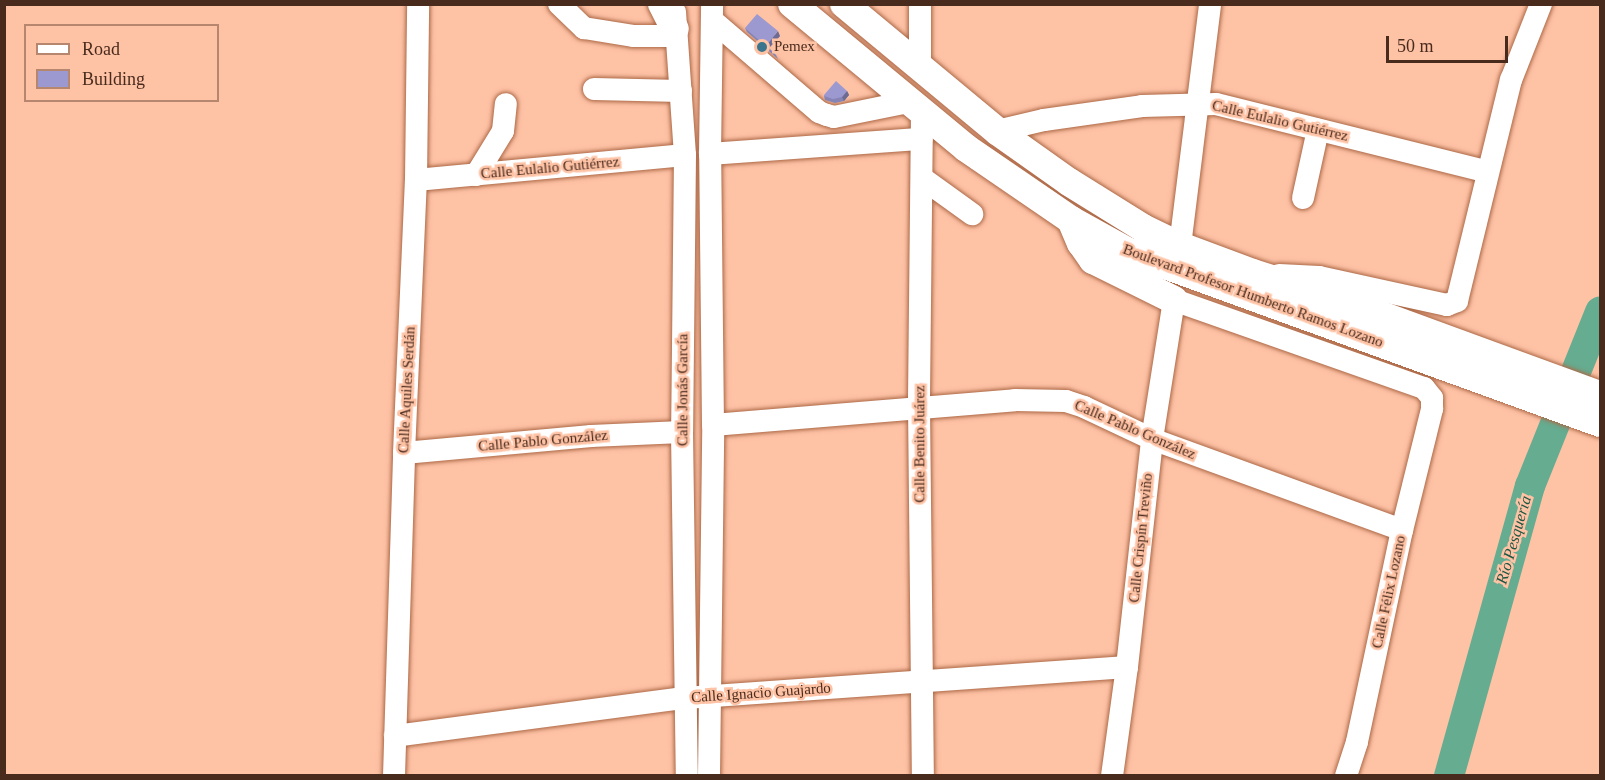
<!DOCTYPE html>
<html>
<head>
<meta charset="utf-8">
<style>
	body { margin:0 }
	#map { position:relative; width:1605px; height:780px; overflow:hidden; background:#fec2a5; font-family:Georgia,serif }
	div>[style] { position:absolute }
	.river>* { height:30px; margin:-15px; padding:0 15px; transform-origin:15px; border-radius:15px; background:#65ac90 }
	.roads { filter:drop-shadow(0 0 2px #ac6846) drop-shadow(0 0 2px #ac6846) }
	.minor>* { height:22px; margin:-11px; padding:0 11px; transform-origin:11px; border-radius:11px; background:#fff }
	.major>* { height:28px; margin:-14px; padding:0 14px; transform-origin:14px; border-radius:14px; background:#fff }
	.wall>* { inset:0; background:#8684b4 }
	.shaded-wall>* { inset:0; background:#6d6b92 }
	.building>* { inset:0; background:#9c99d1 }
	.dots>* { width:16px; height:16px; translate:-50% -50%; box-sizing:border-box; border:3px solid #fec2a5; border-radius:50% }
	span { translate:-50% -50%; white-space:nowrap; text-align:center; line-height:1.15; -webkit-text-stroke:5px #fec2a5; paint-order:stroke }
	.poi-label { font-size:15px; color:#492b1d }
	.left { translate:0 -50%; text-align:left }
	.street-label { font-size:15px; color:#492b1d }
	.water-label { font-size:16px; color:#1d5542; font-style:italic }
	.frame { position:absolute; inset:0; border:6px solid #492b1d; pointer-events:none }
	.legend { position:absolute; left:24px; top:24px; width:195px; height:78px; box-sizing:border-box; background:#fec2a5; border:2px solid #b6866f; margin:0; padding:8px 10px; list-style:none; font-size:18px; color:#492b1d }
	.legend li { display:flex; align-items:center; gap:12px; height:30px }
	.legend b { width:30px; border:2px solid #b6866f }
	.scale { position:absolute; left:1386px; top:36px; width:122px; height:27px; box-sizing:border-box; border:3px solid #492b1d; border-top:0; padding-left:8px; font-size:18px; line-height:21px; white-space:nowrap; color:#492b1d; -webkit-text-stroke:4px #fec2a5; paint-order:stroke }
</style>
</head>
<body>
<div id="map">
	<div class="river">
		<i style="left:1449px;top:776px;width:301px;rotate:-74.4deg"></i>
		<i style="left:1530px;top:486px;width:188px;rotate:-68.1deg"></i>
	</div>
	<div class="roads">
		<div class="minor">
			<i style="left:559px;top:4px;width:35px;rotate:44deg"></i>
			<i style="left:584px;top:28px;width:51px;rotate:9.1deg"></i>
			<i style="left:634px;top:36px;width:42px"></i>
			<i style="left:920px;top:4px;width:63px;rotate:90deg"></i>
			<i style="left:675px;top:12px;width:143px;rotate:86deg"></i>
			<i style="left:685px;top:155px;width:277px;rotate:90.6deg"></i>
			<i style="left:682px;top:432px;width:344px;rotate:89.2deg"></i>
			<i style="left:712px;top:20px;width:141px;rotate:40.7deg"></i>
			<i style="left:819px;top:112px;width:9px;rotate:21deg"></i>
			<i style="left:827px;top:115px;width:7px;rotate:16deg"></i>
			<i style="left:834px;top:117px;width:76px;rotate:-11.5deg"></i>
			<i style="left:594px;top:89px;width:87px;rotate:1.3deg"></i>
			<i style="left:922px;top:113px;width:293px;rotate:90.6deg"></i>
			<i style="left:919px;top:406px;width:370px;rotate:89.4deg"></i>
			<i style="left:997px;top:131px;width:48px;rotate:-13.2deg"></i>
			<i style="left:1044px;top:120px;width:99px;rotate:-8.1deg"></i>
			<i style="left:1142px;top:106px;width:74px;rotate:-1.5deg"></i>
			<i style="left:1216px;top:104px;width:280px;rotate:14deg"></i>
			<i style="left:710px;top:154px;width:212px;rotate:-4.1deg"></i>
			<i style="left:476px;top:175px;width:52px;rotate:-58.5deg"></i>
			<i style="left:503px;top:131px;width:27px;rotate:-84deg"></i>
			<i style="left:922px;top:178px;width:62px;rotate:35.8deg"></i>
			<i style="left:416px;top:180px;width:270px;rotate:-5.3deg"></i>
			<i style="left:1303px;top:198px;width:70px;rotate:-77.6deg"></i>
			<i style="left:1180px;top:246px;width:244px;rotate:-82.9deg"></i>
			<i style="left:1279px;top:275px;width:40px;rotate:2.9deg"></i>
			<i style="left:1319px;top:277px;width:131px;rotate:12.3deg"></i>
			<i style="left:1447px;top:305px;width:11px;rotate:-22deg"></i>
			<i style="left:1457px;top:301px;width:228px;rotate:-76.3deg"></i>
			<i style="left:1511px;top:80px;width:82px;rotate:-68.5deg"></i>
			<i style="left:713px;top:425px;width:303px;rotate:-4.7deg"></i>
			<i style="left:1015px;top:400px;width:51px;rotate:1.1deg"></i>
			<i style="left:1066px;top:401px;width:19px;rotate:18deg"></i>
			<i style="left:1084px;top:407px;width:75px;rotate:25.2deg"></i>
			<i style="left:1152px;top:439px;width:266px;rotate:20deg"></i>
			<i style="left:404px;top:453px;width:188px;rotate:-5.2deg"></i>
			<i style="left:591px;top:436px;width:91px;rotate:-2.5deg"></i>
			<i style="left:395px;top:736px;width:292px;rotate:-7.5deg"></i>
			<i style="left:685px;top:698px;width:443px;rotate:-4deg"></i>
			<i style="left:394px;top:776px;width:323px;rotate:-88.2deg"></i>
			<i style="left:404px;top:453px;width:273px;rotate:-87.5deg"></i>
			<i style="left:416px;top:180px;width:176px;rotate:-89.3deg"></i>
			<i style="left:709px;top:776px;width:351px;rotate:-89.3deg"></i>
			<i style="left:713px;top:425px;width:271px;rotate:-90.6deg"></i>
			<i style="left:710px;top:154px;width:150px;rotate:-89.2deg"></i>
			<i style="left:1112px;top:776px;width:110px;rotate:-82.2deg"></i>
			<i style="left:1127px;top:667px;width:229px;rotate:-83.7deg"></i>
			<i style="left:1152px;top:439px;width:141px;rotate:-81deg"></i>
			<i style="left:1174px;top:300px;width:265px;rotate:19.4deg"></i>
			<i style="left:1424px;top:388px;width:13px;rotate:51deg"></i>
			<i style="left:1432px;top:398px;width:11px;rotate:90deg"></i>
			<i style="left:1432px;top:409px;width:125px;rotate:103.9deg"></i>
			<i style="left:1402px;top:530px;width:217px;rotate:102deg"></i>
			<i style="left:1357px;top:742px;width:36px;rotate:108deg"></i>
		</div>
		<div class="major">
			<i style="left:662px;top:4px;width:28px;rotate:63deg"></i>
			<i style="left:792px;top:4px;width:226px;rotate:39.6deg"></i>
			<i style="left:966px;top:148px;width:127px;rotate:34.4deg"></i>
			<i style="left:1071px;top:220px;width:66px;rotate:28.9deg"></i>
			<i style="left:1129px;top:252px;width:501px;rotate:19.95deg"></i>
			<i style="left:844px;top:4px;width:199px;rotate:39.7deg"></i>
			<i style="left:997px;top:131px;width:88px;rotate:35.3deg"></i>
			<i style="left:1069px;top:182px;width:87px;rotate:31.9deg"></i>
			<i style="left:1143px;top:228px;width:41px;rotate:25.9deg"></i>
			<i style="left:1180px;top:246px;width:78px;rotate:20.3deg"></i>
			<i style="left:1253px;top:273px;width:100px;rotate:17.5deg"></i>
			<i style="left:1348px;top:303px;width:268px;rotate:20.1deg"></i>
			<i style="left:1071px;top:220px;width:25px;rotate:67deg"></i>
			<i style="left:1081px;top:243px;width:21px;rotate:55deg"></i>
			<i style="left:1093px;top:260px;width:90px;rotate:26.3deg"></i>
		</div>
	</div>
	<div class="wall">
		<i style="clip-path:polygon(745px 28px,780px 36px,769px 48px,776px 55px,778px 59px,747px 32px)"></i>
		<i style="clip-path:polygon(847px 91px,849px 95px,844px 101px,835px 103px,825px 100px,824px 96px)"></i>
	</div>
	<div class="shaded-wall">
		<i style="clip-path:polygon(778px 31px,780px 36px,769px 48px,766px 46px)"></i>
		<i style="clip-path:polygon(847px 91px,849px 95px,844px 101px,842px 97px)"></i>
	</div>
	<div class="building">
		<i style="clip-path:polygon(757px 14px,778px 31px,766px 46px,776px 55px,745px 28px)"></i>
		<i style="clip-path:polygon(836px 81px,847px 91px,842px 97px,833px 99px,824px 96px,824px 95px)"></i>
	</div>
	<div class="dots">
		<i style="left:762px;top:47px;background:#3a758d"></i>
	</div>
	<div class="poi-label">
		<span class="left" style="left:774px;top:47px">Pemex</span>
	</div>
	<div class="street-label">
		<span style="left:1280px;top:121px;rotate:13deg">Calle Eulalio Gutiérrez</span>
		<span style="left:550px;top:168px;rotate:-5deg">Calle Eulalio Gutiérrez</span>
		<span style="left:1253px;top:296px;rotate:20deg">Boulevard Profesor Humberto Ramos Lozano</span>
		<span style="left:407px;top:390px;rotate:-87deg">Calle Aquiles Serdán</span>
		<span style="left:683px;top:390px;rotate:-90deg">Calle Jonás García</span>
		<span style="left:1135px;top:430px;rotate:23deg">Calle Pablo González</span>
		<span style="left:543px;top:441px;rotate:-5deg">Calle Pablo González</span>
		<span style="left:920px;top:444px;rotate:-90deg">Calle Benito Juárez</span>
		<span style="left:1141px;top:538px;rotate:-84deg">Calle Crispín Treviño</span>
		<span style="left:1389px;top:592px;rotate:-78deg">Calle Félix Lozano</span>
		<span style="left:761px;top:693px;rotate:-4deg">Calle Ignacio Guajardo</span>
	</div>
	<div class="water-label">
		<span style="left:1514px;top:540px;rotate:-74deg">Río Pesquería</span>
	</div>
	<div class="frame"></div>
	<ul class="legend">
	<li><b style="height:8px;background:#fff"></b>Road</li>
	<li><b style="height:16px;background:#9c99d1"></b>Building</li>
	</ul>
	<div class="scale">50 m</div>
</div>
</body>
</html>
